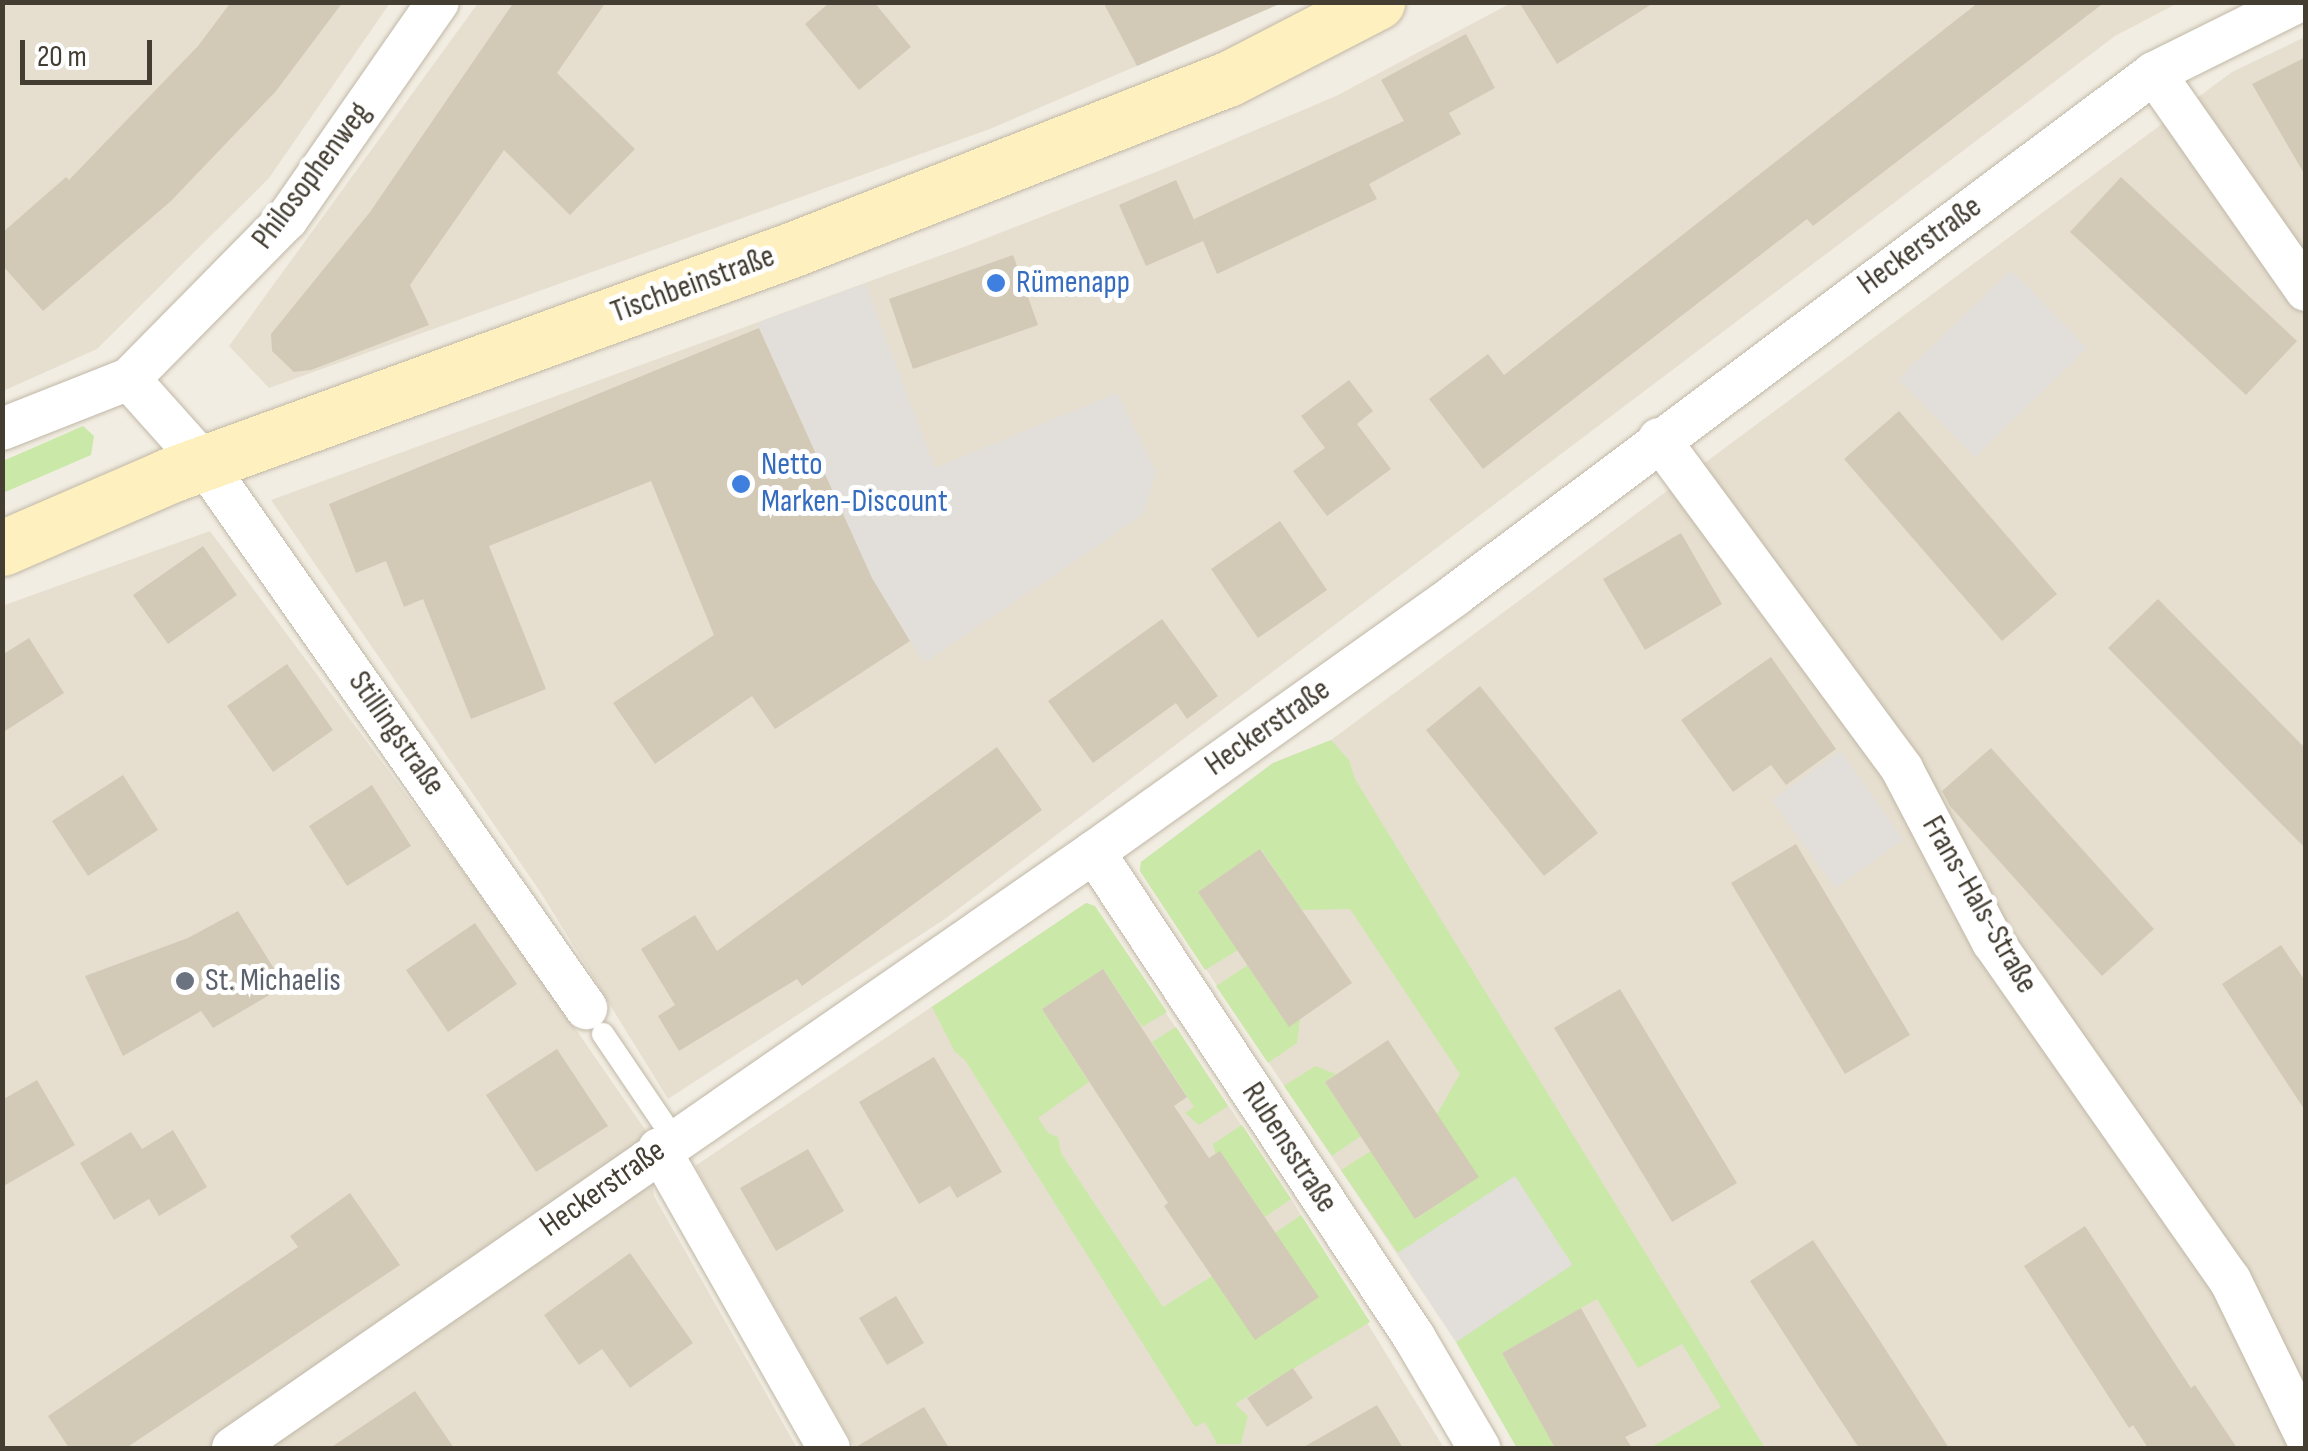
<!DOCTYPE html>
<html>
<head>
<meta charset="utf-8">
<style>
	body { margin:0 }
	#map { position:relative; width:2308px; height:1451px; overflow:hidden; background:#f2ede2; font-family:"Sofia Sans Condensed",sans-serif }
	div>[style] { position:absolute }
	.residential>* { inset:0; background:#e6dfd0 }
	.green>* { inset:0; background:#cae8a8 }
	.parking>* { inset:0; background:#e2dfdb }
	.building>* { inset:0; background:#d3c9b7 }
	.roads { filter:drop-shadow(0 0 2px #c0b8a7) drop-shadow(0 0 2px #c0b8a7) }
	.service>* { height:22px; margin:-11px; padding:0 11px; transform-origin:11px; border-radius:11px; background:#fff }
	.minor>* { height:42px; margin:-21px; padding:0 21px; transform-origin:21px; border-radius:21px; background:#fff }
	.secondary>* { height:55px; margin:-27.5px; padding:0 27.5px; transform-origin:27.5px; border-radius:27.5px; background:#fff0bf }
	.dots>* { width:28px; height:28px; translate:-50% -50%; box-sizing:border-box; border:5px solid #fff; border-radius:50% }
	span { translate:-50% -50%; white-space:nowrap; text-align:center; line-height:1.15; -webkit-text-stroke:10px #fff; paint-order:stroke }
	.street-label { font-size:32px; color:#433d32 }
	.shop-label { font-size:32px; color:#366cbe }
	.left { translate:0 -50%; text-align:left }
	.worship-label { font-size:32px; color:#5b616d }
	.frame { position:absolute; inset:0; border:5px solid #433d32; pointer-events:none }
	.scale { position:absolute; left:20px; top:40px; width:132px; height:45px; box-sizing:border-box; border:5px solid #433d32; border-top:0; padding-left:12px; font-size:30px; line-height:35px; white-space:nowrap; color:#433d32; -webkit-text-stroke:8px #fff; paint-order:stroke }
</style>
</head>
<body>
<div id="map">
	<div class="residential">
		<i style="clip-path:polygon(3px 3px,390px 3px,269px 178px,97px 349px,3px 391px)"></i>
		<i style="clip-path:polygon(478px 3px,1272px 3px,1230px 26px,990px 129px,269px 388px,229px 346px)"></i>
		<i style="clip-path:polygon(1511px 3px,2178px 3px,2115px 36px,945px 919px,668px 1099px,541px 893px,271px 500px,969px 245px,1166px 168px,1336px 96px)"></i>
		<i style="clip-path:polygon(2305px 37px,2305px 1448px,1517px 1448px,1456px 1342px,1140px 871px,1141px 862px,1273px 763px,1331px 740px,2232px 72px)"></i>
		<i style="clip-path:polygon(210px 531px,510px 934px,646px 1131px,654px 1196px,797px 1448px,3px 1448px,2px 606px)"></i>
		<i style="clip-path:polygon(1086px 903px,1094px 906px,1291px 1199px,1444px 1448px,855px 1448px,695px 1166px)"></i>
	</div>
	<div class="green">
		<i style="clip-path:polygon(83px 426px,94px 436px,91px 455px,3px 493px,3px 461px)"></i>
		<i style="clip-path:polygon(1331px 740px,1349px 760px,1355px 779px,1765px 1448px,1650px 1448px,1721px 1407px,1682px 1344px,1638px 1368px,1597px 1299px,1502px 1353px,1555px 1448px,1517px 1448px,1456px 1342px,1572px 1264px,1515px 1177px,1398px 1253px,1341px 1170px,1371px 1151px,1416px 1219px,1478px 1177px,1437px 1114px,1460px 1074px,1350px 909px,1302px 910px,1261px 849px,1198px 892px,1238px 950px,1205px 970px,1140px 871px,1141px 862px,1273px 763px)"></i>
		<i style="clip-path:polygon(1086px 903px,1095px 906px,1167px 1012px,1142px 1027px,1103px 969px,1042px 1009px,1089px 1082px,1038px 1118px,1048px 1133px,1058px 1137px,1061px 1153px,1163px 1307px,1212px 1276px,1256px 1339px,1318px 1297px,1275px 1233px,1301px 1215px,1370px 1322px,1235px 1404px,1248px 1416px,1241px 1444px,1217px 1444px,1205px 1422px,1195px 1427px,965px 1060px,955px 1052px,932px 1007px)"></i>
		<i style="clip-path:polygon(1248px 965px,1300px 1019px,1297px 1043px,1268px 1063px,1216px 986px)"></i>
		<i style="clip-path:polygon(1176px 1027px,1228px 1106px,1199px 1125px,1185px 1113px,1194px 1107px,1152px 1042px)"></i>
		<i style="clip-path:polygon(1315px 1066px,1336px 1074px,1325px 1082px,1361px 1136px,1332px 1156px,1284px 1086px)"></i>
		<i style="clip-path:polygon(1242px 1125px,1291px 1199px,1265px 1217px,1228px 1163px,1219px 1168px,1213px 1144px)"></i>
	</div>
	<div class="parking">
		<i style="clip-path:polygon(2011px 270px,2087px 348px,1975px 457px,1898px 379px)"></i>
		<i style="clip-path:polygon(865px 284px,935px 468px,1117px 393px,1156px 472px,1144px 514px,924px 663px,872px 578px,757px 323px)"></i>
		<i style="clip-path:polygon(1841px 751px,1903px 840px,1835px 888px,1772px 800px)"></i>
		<i style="clip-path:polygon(1515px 1176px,1572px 1265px,1456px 1342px,1398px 1253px)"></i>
	</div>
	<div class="building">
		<i style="clip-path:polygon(231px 2px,343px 2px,276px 91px,171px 201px,43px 311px,2px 265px,2px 233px,66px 177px,69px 180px,198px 46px)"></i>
		<i style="clip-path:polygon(514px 2px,606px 2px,557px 73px,635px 149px,570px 215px,504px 150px,410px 285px,429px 325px,311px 370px,294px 372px,272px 351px,271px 334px,370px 212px)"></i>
		<i style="clip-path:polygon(830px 2px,874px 2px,911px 47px,859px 90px,805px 24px)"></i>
		<i style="clip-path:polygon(1103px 2px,1284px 2px,1137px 66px)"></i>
		<i style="clip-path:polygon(1519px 2px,1655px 2px,1557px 64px)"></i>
		<i style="clip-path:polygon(1979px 2px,2105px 2px,1813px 226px,1807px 219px,1483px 469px,1429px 399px,1488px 354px,1504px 375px)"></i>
		<i style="clip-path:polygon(1466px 34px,1495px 88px,1449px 113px,1461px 134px,1369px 184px,1377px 199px,1217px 274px,1203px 241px,1146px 266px,1119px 205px,1176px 180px,1201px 235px,1194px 219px,1404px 121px,1381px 80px)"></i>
		<i style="clip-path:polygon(2306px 57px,2306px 177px,2252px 84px)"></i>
		<i style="clip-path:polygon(2121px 177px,2297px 341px,2246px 395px,2070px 232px)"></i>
		<i style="clip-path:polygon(1013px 255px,1038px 325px,913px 369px,889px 299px)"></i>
		<i style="clip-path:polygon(759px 328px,872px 578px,910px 641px,775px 729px,752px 696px,655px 764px,613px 703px,714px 635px,651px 481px,489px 546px,546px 689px,471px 719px,423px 599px,404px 607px,386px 561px,356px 573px,329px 504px)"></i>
		<i style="clip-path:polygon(1349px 380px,1373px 411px,1357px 424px,1391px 469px,1327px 516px,1293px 471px,1325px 448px,1301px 416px)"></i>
		<i style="clip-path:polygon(1899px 411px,2057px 594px,2002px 641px,1844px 459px)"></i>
		<i style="clip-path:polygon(1280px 521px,1327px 590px,1258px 638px,1211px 569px)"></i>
		<i style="clip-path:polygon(1681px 533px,1722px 604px,1645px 650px,1603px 579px)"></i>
		<i style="clip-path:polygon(203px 546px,237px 595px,168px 644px,133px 595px)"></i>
		<i style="clip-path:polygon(2158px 599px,2306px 749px,2306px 849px,2108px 648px)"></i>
		<i style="clip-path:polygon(1162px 619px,1218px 696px,1187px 719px,1176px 703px,1093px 763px,1048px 701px)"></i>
		<i style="clip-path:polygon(29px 638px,64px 693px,2px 733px,2px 655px)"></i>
		<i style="clip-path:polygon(1771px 657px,1836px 749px,1786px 785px,1771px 765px,1733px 792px,1681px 720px)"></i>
		<i style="clip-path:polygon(287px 664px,333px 730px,273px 772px,227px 706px)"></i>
		<i style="clip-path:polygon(1480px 686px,1598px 833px,1544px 876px,1426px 730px)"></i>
		<i style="clip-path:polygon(997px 747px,1042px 810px,802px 986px,797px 979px,679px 1051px,658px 1016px,675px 1005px,641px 949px,695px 915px,717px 951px)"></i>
		<i style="clip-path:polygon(1991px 748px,2154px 929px,2102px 976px,1950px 806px,1942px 791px)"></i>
		<i style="clip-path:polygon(123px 775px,158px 830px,88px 876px,52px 821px)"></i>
		<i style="clip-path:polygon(372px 785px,411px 846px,347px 886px,309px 826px)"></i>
		<i style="clip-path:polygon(1796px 844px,1910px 1035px,1845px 1074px,1731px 883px)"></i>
		<i style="clip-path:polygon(1260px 849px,1352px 983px,1289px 1027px,1198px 892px)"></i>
		<i style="clip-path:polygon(238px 911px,285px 986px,213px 1028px,201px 1011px,123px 1056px,85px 976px,188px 938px)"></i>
		<i style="clip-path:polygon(475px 923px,517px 984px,448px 1032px,406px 970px)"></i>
		<i style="clip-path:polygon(2281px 945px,2306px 982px,2306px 1112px,2222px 984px)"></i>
		<i style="clip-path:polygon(1103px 969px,1187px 1097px,1174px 1106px,1209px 1158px,1220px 1151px,1319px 1297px,1255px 1340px,1164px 1206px,1168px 1203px,1042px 1009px)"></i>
		<i style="clip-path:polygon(1620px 989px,1737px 1183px,1672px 1222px,1554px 1028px)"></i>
		<i style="clip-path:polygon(1388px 1040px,1479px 1177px,1415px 1219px,1325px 1082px)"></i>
		<i style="clip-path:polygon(557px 1049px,608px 1126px,536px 1172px,486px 1095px)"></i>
		<i style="clip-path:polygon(934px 1057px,1002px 1172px,957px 1198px,950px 1186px,919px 1204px,859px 1102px)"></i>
		<i style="clip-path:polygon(37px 1080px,75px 1145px,2px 1187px,2px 1100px)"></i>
		<i style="clip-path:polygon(173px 1130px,207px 1187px,159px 1216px,149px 1199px,114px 1220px,80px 1163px,131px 1132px,142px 1149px)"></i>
		<i style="clip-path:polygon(808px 1149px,844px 1211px,776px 1251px,740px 1188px)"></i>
		<i style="clip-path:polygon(350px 1193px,400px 1265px,126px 1448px,69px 1448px,48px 1416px,298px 1247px,290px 1236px)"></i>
		<i style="clip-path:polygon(2085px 1226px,2191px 1388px,2195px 1385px,2237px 1448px,2148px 1448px,2133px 1425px,2129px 1428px,2024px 1266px)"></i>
		<i style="clip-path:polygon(1813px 1240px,1880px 1341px,1949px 1448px,1859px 1448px,1816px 1383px,1750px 1281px)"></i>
		<i style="clip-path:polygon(630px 1253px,693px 1343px,630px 1388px,602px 1349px,579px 1365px,544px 1315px)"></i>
		<i style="clip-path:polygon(896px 1296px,924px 1343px,887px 1365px,859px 1318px)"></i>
		<i style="clip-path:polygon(1581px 1308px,1647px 1426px,1625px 1437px,1632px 1448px,1555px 1448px,1502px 1353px)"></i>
		<i style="clip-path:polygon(1293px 1368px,1313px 1398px,1267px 1427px,1247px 1398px)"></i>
		<i style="clip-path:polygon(415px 1391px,454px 1448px,330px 1448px)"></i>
		<i style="clip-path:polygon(1377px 1405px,1403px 1448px,1302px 1448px)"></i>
		<i style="clip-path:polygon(924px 1407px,949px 1448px,854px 1448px)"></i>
	</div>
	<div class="roads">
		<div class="service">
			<i style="left:603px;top:1034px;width:127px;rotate:55.9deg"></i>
		</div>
		<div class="minor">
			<i style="left:2154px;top:73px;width:265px;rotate:55deg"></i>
			<i style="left:129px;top:379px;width:113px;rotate:48.2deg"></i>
			<i style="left:204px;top:463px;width:666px;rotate:54.97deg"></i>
			<i style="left:2px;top:429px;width:136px;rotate:-21.5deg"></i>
			<i style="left:129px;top:379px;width:225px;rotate:-45.4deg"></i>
			<i style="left:287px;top:219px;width:264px;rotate:-55.2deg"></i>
			<i style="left:1659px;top:439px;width:410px;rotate:53.6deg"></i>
			<i style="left:1902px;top:769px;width:195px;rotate:62.3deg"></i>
			<i style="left:1993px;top:942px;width:413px;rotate:55deg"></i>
			<i style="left:2230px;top:1280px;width:174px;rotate:64deg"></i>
			<i style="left:1094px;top:852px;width:581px;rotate:56.58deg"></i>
			<i style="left:1414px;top:1337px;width:129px;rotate:59.6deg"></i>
			<i style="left:659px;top:1149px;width:344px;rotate:60.4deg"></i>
			<i style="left:233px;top:1448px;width:1047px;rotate:-34.69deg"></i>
			<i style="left:1094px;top:852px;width:443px;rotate:-35.4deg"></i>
			<i style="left:1455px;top:595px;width:872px;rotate:-36.75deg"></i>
			<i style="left:2154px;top:73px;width:160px;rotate:-26.4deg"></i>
		</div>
		<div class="secondary">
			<i style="left:2px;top:548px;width:181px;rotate:-23.4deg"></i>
			<i style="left:168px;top:476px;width:663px;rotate:-19.94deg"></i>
			<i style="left:791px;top:250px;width:469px;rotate:-21.4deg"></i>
			<i style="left:1228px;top:79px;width:168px;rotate:-27.3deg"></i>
		</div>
	</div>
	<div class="dots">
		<i style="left:996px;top:283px;background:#3f7fe0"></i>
		<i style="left:741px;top:484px;background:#3f7fe0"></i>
		<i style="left:185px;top:981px;background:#6b7280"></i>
	</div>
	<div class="street-label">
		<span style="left:312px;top:176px;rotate:-53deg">Philosophenweg</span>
		<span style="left:1920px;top:246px;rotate:-36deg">Heckerstraße</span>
		<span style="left:693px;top:285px;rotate:-20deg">Tischbeinstraße</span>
		<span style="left:1268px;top:728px;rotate:-35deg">Heckerstraße</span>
		<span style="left:396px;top:734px;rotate:55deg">Stillingstraße</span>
		<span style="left:1979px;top:905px;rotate:60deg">Frans-Hals-Straße</span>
		<span style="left:1289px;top:1148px;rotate:57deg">Rubensstraße</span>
		<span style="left:603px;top:1189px;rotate:-35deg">Heckerstraße</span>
	</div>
	<div class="shop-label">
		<span class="left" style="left:1016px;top:283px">Rümenapp</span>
		<span class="left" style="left:761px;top:484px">Netto<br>Marken-Discount</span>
	</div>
	<div class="worship-label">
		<span class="left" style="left:205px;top:981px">St. Michaelis</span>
	</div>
	<div class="frame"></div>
	<div class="scale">20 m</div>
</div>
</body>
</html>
